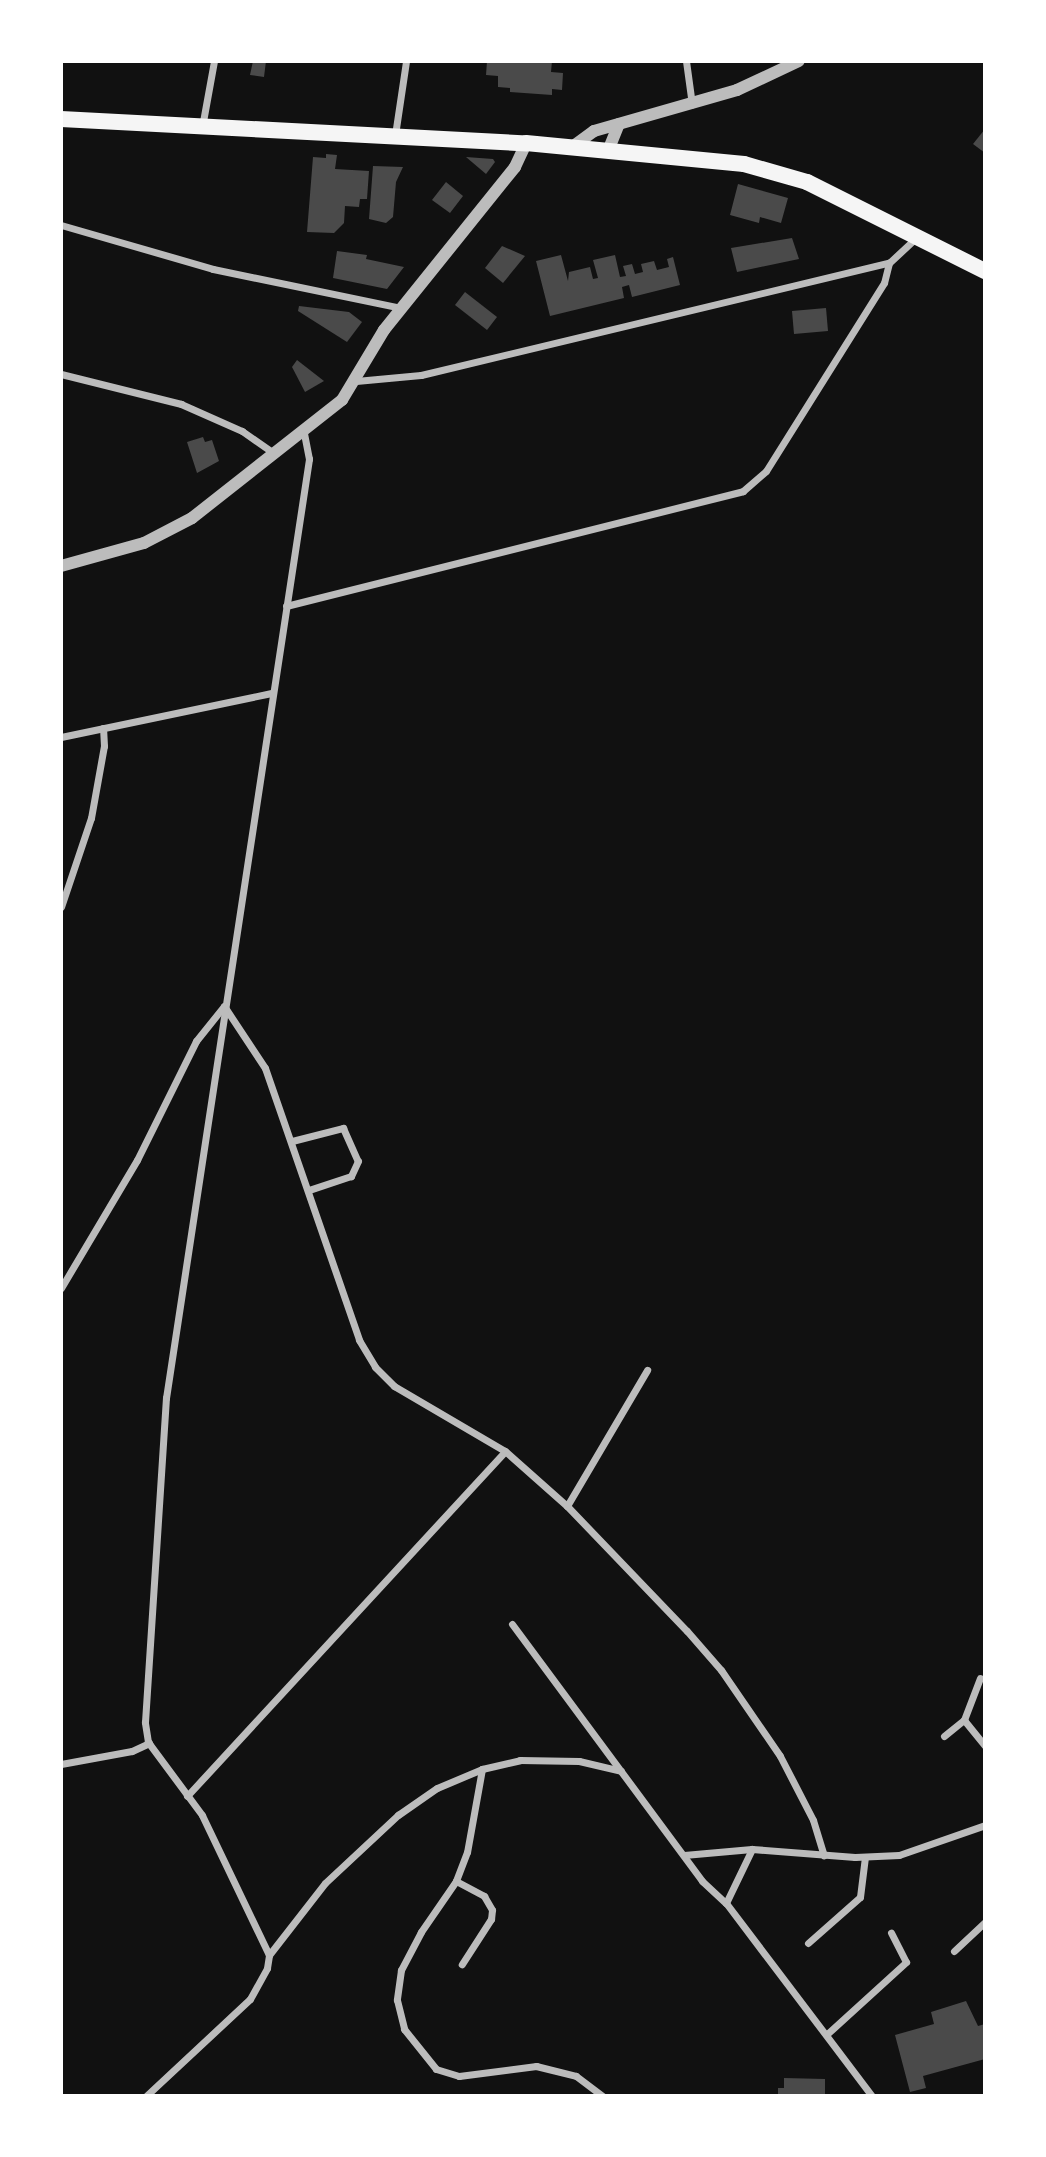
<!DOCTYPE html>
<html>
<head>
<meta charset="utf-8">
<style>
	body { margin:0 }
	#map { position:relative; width:1046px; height:2157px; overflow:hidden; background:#111; font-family:Karla,sans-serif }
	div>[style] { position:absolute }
	.building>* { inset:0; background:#4a4a4a }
	.minor>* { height:7px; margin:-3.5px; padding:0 3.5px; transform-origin:3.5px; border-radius:3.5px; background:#bcbcbc }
	.tertiary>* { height:12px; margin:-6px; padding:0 6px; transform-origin:6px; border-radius:6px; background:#bcbcbc }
	.primary>* { height:16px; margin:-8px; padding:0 8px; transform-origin:8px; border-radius:8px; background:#f5f5f5 }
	span { translate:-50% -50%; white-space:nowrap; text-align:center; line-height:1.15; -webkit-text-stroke:6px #fff; paint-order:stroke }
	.frame { position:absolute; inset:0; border:63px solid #fff; pointer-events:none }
</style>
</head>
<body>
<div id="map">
	<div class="building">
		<i style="clip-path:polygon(253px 61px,266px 61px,264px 77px,250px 75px)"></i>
		<i style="clip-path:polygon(487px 61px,552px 61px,551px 72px,563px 73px,562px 90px,552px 89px,552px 95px,510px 92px,510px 88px,498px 87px,498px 76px,486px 75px)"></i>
		<i style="clip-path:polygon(985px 129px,985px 153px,973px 144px)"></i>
		<i style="clip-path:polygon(326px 154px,337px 155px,335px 169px,369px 171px,367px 199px,360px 199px,359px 207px,345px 206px,344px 223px,334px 233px,307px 232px,313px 157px,326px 158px)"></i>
		<i style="clip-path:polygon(466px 157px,493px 159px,495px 162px,486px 174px)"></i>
		<i style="clip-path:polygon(373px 166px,403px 167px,396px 182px,393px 217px,386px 223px,369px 219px)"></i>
		<i style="clip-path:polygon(446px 182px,463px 196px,450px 213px,432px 200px)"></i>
		<i style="clip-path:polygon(738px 184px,788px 198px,781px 223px,760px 217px,759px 223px,730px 215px)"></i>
		<i style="clip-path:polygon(792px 238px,799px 259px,737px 272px,731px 248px)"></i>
		<i style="clip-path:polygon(502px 246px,525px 256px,503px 283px,485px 268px)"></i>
		<i style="clip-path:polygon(337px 251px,367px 255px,366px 259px,404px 267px,387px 289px,333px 278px)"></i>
		<i style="clip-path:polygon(561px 255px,568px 281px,569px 272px,590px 267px,593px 279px,598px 278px,593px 260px,615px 255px,620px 277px,626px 276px,623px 266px,632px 264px,635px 274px,643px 272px,641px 264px,654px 261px,657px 270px,669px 267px,667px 259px,673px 257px,680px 285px,632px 297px,629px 285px,622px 287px,624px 298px,550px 316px,536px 261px)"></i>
		<i style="clip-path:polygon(465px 292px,497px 317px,487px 330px,455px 305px)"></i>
		<i style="clip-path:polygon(299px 306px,349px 312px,362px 322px,347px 342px,298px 311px)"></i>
		<i style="clip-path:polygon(826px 308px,828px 331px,794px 334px,792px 311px)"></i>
		<i style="clip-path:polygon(297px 360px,324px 381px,305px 392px,292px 367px)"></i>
		<i style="clip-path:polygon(203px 437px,205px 442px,212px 440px,219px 461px,197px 473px,187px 442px)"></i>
		<i style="clip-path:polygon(966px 2001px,978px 2026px,985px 2024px,985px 2059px,923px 2076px,926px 2088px,910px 2092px,895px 2035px,934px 2024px,931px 2012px)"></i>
		<i style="clip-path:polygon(784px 2078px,825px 2079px,825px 2096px,778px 2096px,778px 2088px,784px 2088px)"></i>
	</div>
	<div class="minor">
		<i style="left:686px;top:61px;width:44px;rotate:82.2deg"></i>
		<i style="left:202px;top:127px;width:67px;rotate:-79.7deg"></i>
		<i style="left:395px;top:135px;width:75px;rotate:-81.5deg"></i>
		<i style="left:61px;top:225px;width:158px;rotate:16.1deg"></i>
		<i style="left:213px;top:269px;width:193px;rotate:11.7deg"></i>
		<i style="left:61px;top:374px;width:124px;rotate:14deg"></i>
		<i style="left:181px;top:404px;width:67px;rotate:23.9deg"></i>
		<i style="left:242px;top:431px;width:40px;rotate:34.9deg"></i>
		<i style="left:356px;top:381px;width:65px;rotate:-5.3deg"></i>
		<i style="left:421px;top:375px;width:481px;rotate:-13.5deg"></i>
		<i style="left:889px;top:263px;width:37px;rotate:-43deg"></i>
		<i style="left:286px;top:606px;width:471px;rotate:-14.1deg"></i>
		<i style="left:743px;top:491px;width:30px;rotate:-41deg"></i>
		<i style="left:766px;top:471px;width:222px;rotate:-57.9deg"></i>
		<i style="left:884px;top:283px;width:21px;rotate:-76deg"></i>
		<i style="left:61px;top:737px;width:215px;rotate:-11.8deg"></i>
		<i style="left:61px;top:907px;width:94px;rotate:-71.4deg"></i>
		<i style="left:91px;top:818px;width:73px;rotate:-79.8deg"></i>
		<i style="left:104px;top:746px;width:18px;rotate:-93deg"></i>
		<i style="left:292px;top:1141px;width:53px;rotate:-14.3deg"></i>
		<i style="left:343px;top:1128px;width:36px;rotate:66deg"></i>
		<i style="left:358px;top:1161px;width:17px;rotate:115deg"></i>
		<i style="left:351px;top:1176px;width:44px;rotate:161.6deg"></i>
		<i style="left:61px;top:1288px;width:149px;rotate:-59.3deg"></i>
		<i style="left:137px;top:1160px;width:133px;rotate:-63.6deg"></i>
		<i style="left:196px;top:1041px;width:45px;rotate:-51.3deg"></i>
		<i style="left:224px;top:1006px;width:74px;rotate:56.5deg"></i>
		<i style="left:265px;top:1068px;width:288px;rotate:70.9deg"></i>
		<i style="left:359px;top:1340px;width:31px;rotate:59deg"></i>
		<i style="left:375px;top:1367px;width:27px;rotate:45deg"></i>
		<i style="left:394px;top:1386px;width:129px;rotate:30.4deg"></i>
		<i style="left:505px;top:1451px;width:83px;rotate:41.6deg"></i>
		<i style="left:567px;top:1506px;width:173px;rotate:46.2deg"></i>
		<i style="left:687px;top:1631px;width:52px;rotate:48.9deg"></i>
		<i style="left:721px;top:1670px;width:104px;rotate:55.5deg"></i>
		<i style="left:780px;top:1756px;width:72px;rotate:62.7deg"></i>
		<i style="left:813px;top:1820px;width:37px;rotate:73deg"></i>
		<i style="left:567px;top:1506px;width:158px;rotate:-59.5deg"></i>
		<i style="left:512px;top:1624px;width:320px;rotate:53.5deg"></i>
		<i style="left:702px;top:1881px;width:33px;rotate:43deg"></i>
		<i style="left:726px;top:1903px;width:242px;rotate:52.9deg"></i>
		<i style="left:980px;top:1678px;width:45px;rotate:110.9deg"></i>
		<i style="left:964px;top:1720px;width:33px;rotate:51deg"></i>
		<i style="left:944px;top:1736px;width:26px;rotate:-39deg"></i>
		<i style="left:61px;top:1764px;width:72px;rotate:-10.4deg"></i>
		<i style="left:132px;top:1751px;width:19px;rotate:-25deg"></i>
		<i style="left:482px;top:1769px;width:84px;rotate:100.2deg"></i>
		<i style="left:467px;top:1852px;width:31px;rotate:111deg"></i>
		<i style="left:456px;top:1881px;width:62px;rotate:124.5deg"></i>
		<i style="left:421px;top:1932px;width:43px;rotate:117.8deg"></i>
		<i style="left:401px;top:1970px;width:30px;rotate:98deg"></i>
		<i style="left:397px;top:2000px;width:30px;rotate:76deg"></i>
		<i style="left:404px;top:2029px;width:51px;rotate:51.3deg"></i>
		<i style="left:436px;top:2069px;width:24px;rotate:17deg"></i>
		<i style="left:459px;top:2076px;width:78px;rotate:-7.4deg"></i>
		<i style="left:536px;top:2066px;width:41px;rotate:14deg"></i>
		<i style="left:576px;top:2076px;width:34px;rotate:37deg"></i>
		<i style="left:187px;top:1796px;width:469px;rotate:-47.3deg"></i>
		<i style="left:684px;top:1855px;width:68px;rotate:-5deg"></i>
		<i style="left:752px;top:1849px;width:103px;rotate:4.4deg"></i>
		<i style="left:855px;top:1857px;width:44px;rotate:-2.6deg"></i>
		<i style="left:899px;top:1855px;width:91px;rotate:-19.2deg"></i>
		<i style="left:456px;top:1881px;width:32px;rotate:28deg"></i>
		<i style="left:484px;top:1896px;width:16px;rotate:60deg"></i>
		<i style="left:492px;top:1910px;width:9px;rotate:96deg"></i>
		<i style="left:491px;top:1919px;width:54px;rotate:122.8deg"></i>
		<i style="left:726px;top:1903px;width:60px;rotate:-64.3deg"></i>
		<i style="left:808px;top:1943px;width:69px;rotate:-41.5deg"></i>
		<i style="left:860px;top:1897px;width:40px;rotate:-82.9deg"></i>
		<i style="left:954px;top:1951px;width:42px;rotate:-43.1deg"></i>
		<i style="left:269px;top:1955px;width:155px;rotate:-115.6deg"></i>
		<i style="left:202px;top:1815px;width:91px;rotate:-126.5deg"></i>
		<i style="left:148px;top:1742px;width:20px;rotate:-99deg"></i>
		<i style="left:145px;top:1722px;width:325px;rotate:-86.3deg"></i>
		<i style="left:166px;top:1398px;width:950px;rotate:-81.34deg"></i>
		<i style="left:309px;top:459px;width:26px;rotate:-101deg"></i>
		<i style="left:827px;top:2034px;width:107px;rotate:-42.3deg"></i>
		<i style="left:906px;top:1962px;width:33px;rotate:-117deg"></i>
		<i style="left:146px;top:2096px;width:142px;rotate:-43deg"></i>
		<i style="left:250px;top:1999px;width:35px;rotate:-61deg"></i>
		<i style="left:267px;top:1968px;width:13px;rotate:-81deg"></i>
		<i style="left:269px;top:1955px;width:91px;rotate:-52.1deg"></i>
		<i style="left:325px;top:1883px;width:100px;rotate:-43deg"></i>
		<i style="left:398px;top:1815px;width:47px;rotate:-34.7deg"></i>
		<i style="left:437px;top:1788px;width:49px;rotate:-22.9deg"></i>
		<i style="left:482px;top:1769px;width:39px;rotate:-13deg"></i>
		<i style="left:520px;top:1760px;width:59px;rotate:1deg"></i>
		<i style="left:579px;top:1761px;width:43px;rotate:13.4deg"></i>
	</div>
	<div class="tertiary">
		<i style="left:572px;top:147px;width:27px;rotate:-36deg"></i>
		<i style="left:594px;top:131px;width:149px;rotate:-16deg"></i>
		<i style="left:737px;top:90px;width:68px;rotate:-25.1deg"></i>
		<i style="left:608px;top:151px;width:29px;rotate:-68deg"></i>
		<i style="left:61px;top:566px;width:86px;rotate:-15.5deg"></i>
		<i style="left:144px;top:543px;width:54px;rotate:-27.5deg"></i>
		<i style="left:192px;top:518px;width:191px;rotate:-38.2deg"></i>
		<i style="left:342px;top:400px;width:82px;rotate:-59deg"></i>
		<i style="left:384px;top:330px;width:209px;rotate:-51.2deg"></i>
		<i style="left:515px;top:167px;width:26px;rotate:-65deg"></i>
	</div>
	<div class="primary">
		<i style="left:61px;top:119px;width:466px;rotate:3deg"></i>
		<i style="left:526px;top:143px;width:219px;rotate:5.5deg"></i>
		<i style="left:744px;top:164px;width:66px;rotate:15.9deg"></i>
		<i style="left:807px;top:182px;width:199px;rotate:26.6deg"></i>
	</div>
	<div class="frame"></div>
</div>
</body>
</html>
